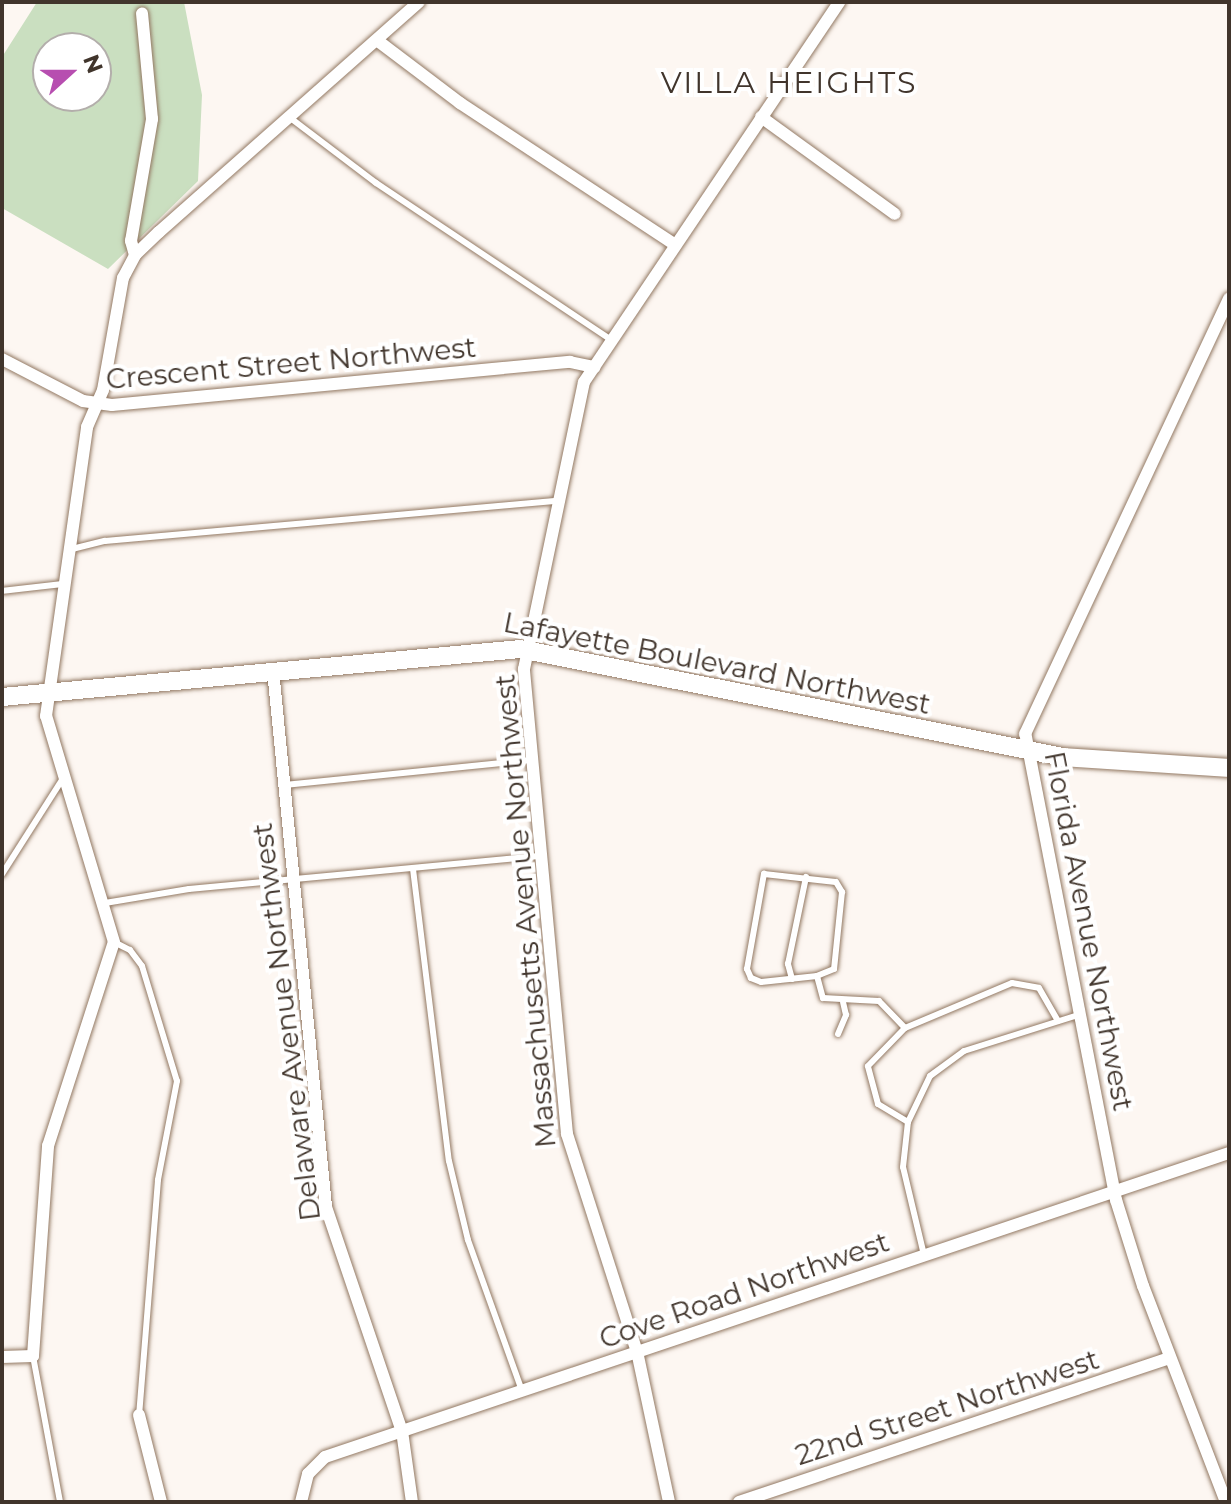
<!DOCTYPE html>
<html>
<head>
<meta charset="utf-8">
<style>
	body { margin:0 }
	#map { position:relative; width:1231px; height:1504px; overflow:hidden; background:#fdf7f2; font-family:Montserrat,sans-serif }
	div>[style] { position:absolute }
	.green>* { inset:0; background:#cadfc0 }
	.roads { filter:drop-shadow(0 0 2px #927862) drop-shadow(0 0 2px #927862) }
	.lane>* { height:6px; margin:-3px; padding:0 3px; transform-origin:3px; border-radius:3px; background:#fff }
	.street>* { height:12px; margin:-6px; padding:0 6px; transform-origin:6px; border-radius:6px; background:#fff }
	.secondary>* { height:18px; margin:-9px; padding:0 9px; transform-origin:9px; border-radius:9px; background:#fff }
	span { translate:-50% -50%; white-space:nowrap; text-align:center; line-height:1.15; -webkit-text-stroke:8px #fff; paint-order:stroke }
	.street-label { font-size:28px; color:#41352c }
	.neighbourhood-label { font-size:30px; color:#41352c; letter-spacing:2px }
	.frame { position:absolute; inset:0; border:4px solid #41352c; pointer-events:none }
	.north { position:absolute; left:32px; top:32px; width:80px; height:80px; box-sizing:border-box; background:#fff; border:2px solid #b3aeab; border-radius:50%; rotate:69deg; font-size:22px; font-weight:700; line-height:32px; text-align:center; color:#41352c }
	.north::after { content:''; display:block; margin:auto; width:28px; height:36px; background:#b74eb0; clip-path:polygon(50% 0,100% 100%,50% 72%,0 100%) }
</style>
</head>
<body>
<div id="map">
	<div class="green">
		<i style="clip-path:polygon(evenodd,37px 2px,184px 2px,202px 95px,198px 181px,108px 269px,2px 208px,2px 57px,37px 2px,48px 48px,96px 48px,96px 96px,48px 96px,48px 48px)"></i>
	</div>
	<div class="roads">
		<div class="lane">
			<i style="left:289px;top:117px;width:109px;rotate:37.2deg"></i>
			<i style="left:376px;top:183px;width:283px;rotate:33.7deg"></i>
			<i style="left:72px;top:549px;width:34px;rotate:-14deg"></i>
			<i style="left:105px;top:541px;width:454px;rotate:-5.1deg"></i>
			<i style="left:2px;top:591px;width:60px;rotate:-6.7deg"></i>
			<i style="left:285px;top:785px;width:247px;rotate:-5.8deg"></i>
			<i style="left:413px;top:869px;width:294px;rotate:83deg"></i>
			<i style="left:449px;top:1161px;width:81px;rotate:76.5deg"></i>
			<i style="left:468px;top:1240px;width:160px;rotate:70.3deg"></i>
			<i style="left:2px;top:874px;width:117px;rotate:-57.5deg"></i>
			<i style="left:764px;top:874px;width:72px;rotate:6.3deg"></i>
			<i style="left:836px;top:882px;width:12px;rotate:59deg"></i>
			<i style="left:842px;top:892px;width:77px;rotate:95.9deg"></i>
			<i style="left:834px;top:969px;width:18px;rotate:158deg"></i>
			<i style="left:817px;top:976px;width:56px;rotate:173.9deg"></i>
			<i style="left:761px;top:982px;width:11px;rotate:-158deg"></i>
			<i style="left:751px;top:978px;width:10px;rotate:-114deg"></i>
			<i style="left:747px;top:969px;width:97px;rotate:-79.9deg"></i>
			<i style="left:105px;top:903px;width:85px;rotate:-9.5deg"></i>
			<i style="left:189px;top:889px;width:354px;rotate:-5.4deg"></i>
			<i style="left:114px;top:942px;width:18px;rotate:27deg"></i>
			<i style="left:130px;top:950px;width:20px;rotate:53deg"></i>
			<i style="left:142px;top:966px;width:120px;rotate:73.1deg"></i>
			<i style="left:177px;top:1081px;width:101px;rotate:100.9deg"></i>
			<i style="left:158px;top:1180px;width:236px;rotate:94.6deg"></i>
			<i style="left:817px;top:976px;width:23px;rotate:75deg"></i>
			<i style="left:823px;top:998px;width:56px;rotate:3.1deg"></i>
			<i style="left:879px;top:1001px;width:37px;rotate:46deg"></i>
			<i style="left:792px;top:979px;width:16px;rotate:-105deg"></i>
			<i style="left:788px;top:964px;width:89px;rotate:-78.3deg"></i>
			<i style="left:838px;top:1034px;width:21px;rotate:-67deg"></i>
			<i style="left:846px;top:1015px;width:13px;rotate:-103deg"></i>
			<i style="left:908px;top:1122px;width:35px;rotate:-149deg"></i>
			<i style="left:878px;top:1104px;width:39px;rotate:-105deg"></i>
			<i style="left:868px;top:1066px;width:53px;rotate:-45.8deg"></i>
			<i style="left:905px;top:1028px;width:116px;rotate:-22.8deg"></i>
			<i style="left:1012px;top:983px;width:27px;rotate:10deg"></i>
			<i style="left:1039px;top:988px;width:38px;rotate:60deg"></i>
			<i style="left:924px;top:1255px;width:90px;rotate:-103.4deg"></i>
			<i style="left:903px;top:1167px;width:45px;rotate:-83.7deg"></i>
			<i style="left:908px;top:1122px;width:51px;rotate:-64.4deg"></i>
			<i style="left:930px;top:1076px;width:42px;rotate:-36.3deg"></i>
			<i style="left:964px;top:1051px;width:123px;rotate:-17.5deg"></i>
			<i style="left:33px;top:1356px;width:148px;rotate:79.5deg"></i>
		</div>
		<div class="street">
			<i style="left:378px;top:41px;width:103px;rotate:37.1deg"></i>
			<i style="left:460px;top:103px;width:258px;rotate:33.4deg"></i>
			<i style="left:761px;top:117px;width:165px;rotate:35.9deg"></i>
			<i style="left:135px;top:255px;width:15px;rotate:-106deg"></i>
			<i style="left:131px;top:241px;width:124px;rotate:-80.2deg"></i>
			<i style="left:152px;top:119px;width:106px;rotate:-95.4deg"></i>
			<i style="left:2px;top:359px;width:91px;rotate:27.4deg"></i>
			<i style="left:83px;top:401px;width:29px;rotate:8deg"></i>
			<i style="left:112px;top:405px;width:460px;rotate:-5.4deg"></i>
			<i style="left:570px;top:362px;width:25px;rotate:12deg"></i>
			<i style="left:273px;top:670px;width:540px;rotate:84.36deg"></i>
			<i style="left:326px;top:1207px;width:237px;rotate:71.3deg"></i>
			<i style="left:402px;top:1431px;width:72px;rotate:82deg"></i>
			<i style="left:2px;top:1357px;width:31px;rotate:-2deg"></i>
			<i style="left:33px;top:1356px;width:211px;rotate:-85.9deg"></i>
			<i style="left:48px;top:1146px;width:214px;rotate:-72.1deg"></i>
			<i style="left:114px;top:942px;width:236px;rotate:-106.7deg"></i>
			<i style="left:46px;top:716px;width:292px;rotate:-81.9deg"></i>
			<i style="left:87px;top:427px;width:40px;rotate:-66.6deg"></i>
			<i style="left:103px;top:390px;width:114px;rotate:-79.9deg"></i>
			<i style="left:123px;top:278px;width:26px;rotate:-62deg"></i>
			<i style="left:135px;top:255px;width:33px;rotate:-44deg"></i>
			<i style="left:159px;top:232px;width:347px;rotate:-41.5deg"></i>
			<i style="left:139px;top:1415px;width:90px;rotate:75.8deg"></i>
			<i style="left:301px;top:1502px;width:29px;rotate:-76deg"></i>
			<i style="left:308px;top:1474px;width:24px;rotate:-45deg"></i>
			<i style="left:325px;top:1457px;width:954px;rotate:-18.59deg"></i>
			<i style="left:669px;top:1502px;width:153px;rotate:-102deg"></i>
			<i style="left:637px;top:1352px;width:229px;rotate:-107.8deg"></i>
			<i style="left:567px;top:1134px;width:467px;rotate:-95.3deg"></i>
			<i style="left:524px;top:669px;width:293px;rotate:-78.2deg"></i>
			<i style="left:584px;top:382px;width:458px;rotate:-56.1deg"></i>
			<i style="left:739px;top:1502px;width:454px;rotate:-18.5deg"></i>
			<i style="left:1226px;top:1502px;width:231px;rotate:-111deg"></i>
			<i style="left:1143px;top:1286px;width:90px;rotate:-107.4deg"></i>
			<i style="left:1116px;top:1200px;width:475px;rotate:-101deg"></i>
			<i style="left:1025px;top:734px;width:481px;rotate:-64.9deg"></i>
		</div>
		<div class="secondary">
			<i style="left:2px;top:697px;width:520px;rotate:-5.29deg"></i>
			<i style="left:520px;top:649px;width:554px;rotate:11.25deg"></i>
			<i style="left:1063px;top:757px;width:166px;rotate:3.8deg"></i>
		</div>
	</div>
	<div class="street-label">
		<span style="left:291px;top:363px;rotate:-5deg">Crescent Street Northwest</span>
		<span style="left:717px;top:663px;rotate:11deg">Lafayette Boulevard Northwest</span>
		<span style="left:525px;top:911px;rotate:-95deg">Massachusetts Avenue Northwest</span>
		<span style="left:1089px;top:931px;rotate:79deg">Florida Avenue Northwest</span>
		<span style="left:286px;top:1022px;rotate:-97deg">Delaware Avenue Northwest</span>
		<span style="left:744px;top:1290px;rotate:-19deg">Cove Road Northwest</span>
		<span style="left:947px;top:1407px;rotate:-18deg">22nd Street Northwest</span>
	</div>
	<div class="neighbourhood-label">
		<span style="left:789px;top:83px">VILLA HEIGHTS</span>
	</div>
	<div class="frame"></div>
	<div class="north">N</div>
</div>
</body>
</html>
